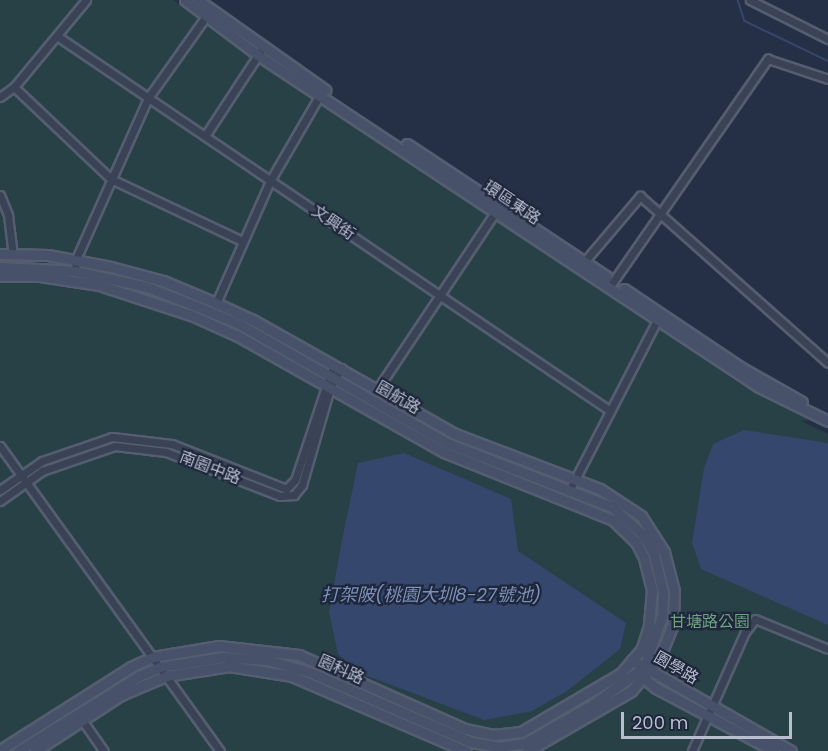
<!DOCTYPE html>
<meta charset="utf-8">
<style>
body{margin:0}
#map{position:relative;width:828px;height:751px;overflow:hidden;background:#253046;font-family:Poppins,"Noto Sans TC",sans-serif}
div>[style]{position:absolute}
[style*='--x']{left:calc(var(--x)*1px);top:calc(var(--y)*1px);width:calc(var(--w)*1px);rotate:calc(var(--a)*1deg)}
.green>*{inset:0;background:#274147}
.water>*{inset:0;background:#36476d}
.stream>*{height:1.5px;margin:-0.75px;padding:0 0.75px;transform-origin:0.75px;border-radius:0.75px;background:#36476d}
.roads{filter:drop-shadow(2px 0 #555e70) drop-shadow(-2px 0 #555e70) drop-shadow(0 2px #555e70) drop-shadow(0 -2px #555e70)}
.street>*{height:7px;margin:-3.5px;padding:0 3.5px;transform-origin:3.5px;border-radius:3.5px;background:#3a4355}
.secondary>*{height:9px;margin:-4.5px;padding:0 4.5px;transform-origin:4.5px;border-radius:4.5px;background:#475169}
span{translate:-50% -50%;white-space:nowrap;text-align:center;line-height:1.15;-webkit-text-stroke:4.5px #1e273b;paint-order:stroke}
.street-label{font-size:16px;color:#b8becf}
.park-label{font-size:16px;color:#6ca27d}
.water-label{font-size:18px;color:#7c90b9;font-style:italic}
.scale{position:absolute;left:621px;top:712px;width:171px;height:27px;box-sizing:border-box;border:3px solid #b8becf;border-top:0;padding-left:8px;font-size:18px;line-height:21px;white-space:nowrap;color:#b8becf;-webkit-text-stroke:4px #1e273b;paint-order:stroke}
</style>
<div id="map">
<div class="green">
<div style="clip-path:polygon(0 0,173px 0,740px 384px,814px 420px,801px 421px,828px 434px,828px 751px,0 751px)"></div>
</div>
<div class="water">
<div style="clip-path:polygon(744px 430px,828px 443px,828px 625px,701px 569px,692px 543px,704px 468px,713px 444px)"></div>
<div style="clip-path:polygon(404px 453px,511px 499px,518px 551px,626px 623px,620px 649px,567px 691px,532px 711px,484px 720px,360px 673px,338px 654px,329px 612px,342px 540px,358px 463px)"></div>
</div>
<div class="stream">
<div style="--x:738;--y:0;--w:22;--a:72"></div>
<div style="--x:745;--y:21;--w:92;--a:25.7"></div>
</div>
<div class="roads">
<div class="street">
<div style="--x:750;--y:0;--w:87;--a:26.6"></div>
<div style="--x:57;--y:36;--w:667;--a:34.12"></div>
<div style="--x:14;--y:87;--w:134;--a:43.5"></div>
<div style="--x:111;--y:179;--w:145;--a:25.3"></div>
<div style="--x:0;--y:97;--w:17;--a:-36"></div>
<div style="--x:14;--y:87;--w:113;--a:-50.4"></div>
<div style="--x:205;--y:136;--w:108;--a:-56.8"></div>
<div style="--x:0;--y:195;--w:22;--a:68"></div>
<div style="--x:8;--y:215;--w:38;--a:83"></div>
<div style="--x:584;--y:262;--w:87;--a:-49.7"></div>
<div style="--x:640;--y:196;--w:251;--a:41.6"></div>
<div style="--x:75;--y:271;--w:12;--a:-85"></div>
<div style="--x:76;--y:259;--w:176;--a:-65.9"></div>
<div style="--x:148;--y:98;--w:102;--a:-54.6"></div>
<div style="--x:610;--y:286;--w:277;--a:-55.2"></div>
<div style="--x:768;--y:59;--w:63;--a:18.4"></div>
<div style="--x:216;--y:303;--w:133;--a:-66.1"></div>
<div style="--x:270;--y:181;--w:102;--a:-59.9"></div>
<div style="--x:378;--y:388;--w:213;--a:-56.3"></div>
<div style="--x:0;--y:446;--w:376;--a:54.2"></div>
<div style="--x:570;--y:489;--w:196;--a:-62.7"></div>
<div style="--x:0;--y:490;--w:51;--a:-34.6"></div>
<div style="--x:42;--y:461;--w:74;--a:-18.9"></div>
<div style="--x:112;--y:437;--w:60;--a:6.7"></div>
<div style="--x:172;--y:444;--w:123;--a:21.5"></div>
<div style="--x:286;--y:489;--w:13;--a:-45"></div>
<div style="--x:295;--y:480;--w:114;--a:-71.6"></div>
<div style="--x:0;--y:501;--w:52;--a:-35.5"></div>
<div style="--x:42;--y:471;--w:77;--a:-18.9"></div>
<div style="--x:115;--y:446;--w:51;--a:6.7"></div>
<div style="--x:166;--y:452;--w:122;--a:21.1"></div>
<div style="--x:280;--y:496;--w:14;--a:-4"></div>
<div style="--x:294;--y:495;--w:13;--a:-51"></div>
<div style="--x:302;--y:485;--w:101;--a:-73.9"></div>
<div style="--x:330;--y:388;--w:23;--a:-61"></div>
<div style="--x:82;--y:720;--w:38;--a:55"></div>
<div style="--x:692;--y:751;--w:130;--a:-66"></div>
<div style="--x:745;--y:632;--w:16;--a:-52"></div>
<div style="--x:755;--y:619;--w:79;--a:22.3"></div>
</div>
<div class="secondary">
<div style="--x:185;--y:0;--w:91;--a:37"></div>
<div style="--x:258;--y:55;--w:601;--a:33.53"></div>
<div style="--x:759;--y:387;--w:77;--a:26.2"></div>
<div style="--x:198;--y:0;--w:156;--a:35.3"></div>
<div style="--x:407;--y:144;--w:240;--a:33.6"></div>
<div style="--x:0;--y:254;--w:48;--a:1.2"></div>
<div style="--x:48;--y:255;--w:64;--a:10.8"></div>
<div style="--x:111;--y:267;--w:54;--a:15.1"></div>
<div style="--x:163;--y:281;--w:57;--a:22.5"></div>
<div style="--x:216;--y:303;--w:38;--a:25"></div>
<div style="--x:251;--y:319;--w:234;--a:29.4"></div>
<div style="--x:455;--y:434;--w:155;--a:20.8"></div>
<div style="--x:600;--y:489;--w:49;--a:33.4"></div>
<div style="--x:641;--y:516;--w:43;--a:57.4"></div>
<div style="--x:664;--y:552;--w:40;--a:75.6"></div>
<div style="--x:674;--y:591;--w:33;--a:92"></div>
<div style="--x:673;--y:624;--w:37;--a:112"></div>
<div style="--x:659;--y:658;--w:43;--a:130.3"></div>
<div style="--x:631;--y:691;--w:120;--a:150"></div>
<div style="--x:0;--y:267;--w:75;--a:3.1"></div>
<div style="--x:75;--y:271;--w:74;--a:12.5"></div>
<div style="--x:147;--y:287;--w:53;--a:21.2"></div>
<div style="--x:196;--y:306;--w:47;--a:22.7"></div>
<div style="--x:239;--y:324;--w:240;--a:29.8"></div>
<div style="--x:447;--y:443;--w:177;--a:21.2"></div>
<div style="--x:612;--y:507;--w:42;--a:42.1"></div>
<div style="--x:643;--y:535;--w:22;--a:60"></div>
<div style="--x:654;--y:554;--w:40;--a:77"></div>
<div style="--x:663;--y:593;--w:23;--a:92"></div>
<div style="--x:662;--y:616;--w:54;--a:109.4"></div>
<div style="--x:644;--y:667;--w:64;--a:143.8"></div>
<div style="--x:592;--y:705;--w:77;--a:150.4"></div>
<div style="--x:525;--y:743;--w:25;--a:171"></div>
<div style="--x:500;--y:747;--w:29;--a:-170"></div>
<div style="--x:471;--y:742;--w:176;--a:-156.6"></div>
<div style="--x:309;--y:672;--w:43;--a:-163.7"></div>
<div style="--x:268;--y:660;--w:44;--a:-176.1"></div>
<div style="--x:224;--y:657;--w:65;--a:171.1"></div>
<div style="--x:160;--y:667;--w:23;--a:157"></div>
<div style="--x:139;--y:676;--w:142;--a:148.2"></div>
<div style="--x:0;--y:276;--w:40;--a:0"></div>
<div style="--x:40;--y:276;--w:60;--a:8.7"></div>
<div style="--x:99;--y:285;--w:97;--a:18.1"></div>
<div style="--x:191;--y:315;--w:51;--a:24.1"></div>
<div style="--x:238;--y:336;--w:236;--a:29.4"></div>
<div style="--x:444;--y:452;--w:182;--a:21.9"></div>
<div style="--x:613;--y:520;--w:32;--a:44"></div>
<div style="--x:636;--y:542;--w:18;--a:63"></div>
<div style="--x:644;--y:558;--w:33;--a:76"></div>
<div style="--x:652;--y:590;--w:36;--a:95"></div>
<div style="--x:649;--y:626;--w:25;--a:108"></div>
<div style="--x:641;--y:650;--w:32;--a:131"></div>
<div style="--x:620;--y:674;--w:115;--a:149.6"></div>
<div style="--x:521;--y:732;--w:28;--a:174"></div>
<div style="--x:493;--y:735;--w:29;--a:-168"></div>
<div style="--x:465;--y:729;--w:182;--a:-156"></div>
<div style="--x:299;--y:655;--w:81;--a:-173.6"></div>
<div style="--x:219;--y:646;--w:67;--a:170.5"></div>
<div style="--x:153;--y:657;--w:24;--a:156"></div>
<div style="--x:131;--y:667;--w:155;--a:147.6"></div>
<div style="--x:624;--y:289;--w:140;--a:33.9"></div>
<div style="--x:740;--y:367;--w:71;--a:29.4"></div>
<div style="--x:632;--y:660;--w:183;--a:29.8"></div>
<div style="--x:640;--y:675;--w:21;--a:39"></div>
<div style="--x:656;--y:688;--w:134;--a:28.1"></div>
<div style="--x:35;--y:751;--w:103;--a:-33.1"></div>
<div style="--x:121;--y:695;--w:25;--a:-23"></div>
<div style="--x:144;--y:685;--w:24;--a:-22"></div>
<div style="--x:166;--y:676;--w:64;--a:-9"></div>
<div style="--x:229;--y:666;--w:64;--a:9"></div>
<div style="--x:292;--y:676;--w:189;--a:23.3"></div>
</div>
</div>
<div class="street-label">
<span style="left:512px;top:203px;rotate:34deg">環區東路</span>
<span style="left:333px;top:223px;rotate:34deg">文興街</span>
<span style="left:398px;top:398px;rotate:30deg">園航路</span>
<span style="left:210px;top:468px;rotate:21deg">南園中路</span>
<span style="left:676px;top:668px;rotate:30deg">園學路</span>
<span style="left:341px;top:670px;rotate:24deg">園科路</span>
</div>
<div class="park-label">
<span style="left:710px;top:622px">甘塘路公園</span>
</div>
<div class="water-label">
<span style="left:431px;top:595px">打架陂(桃園大圳8-27號池)</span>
</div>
<div class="scale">200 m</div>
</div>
